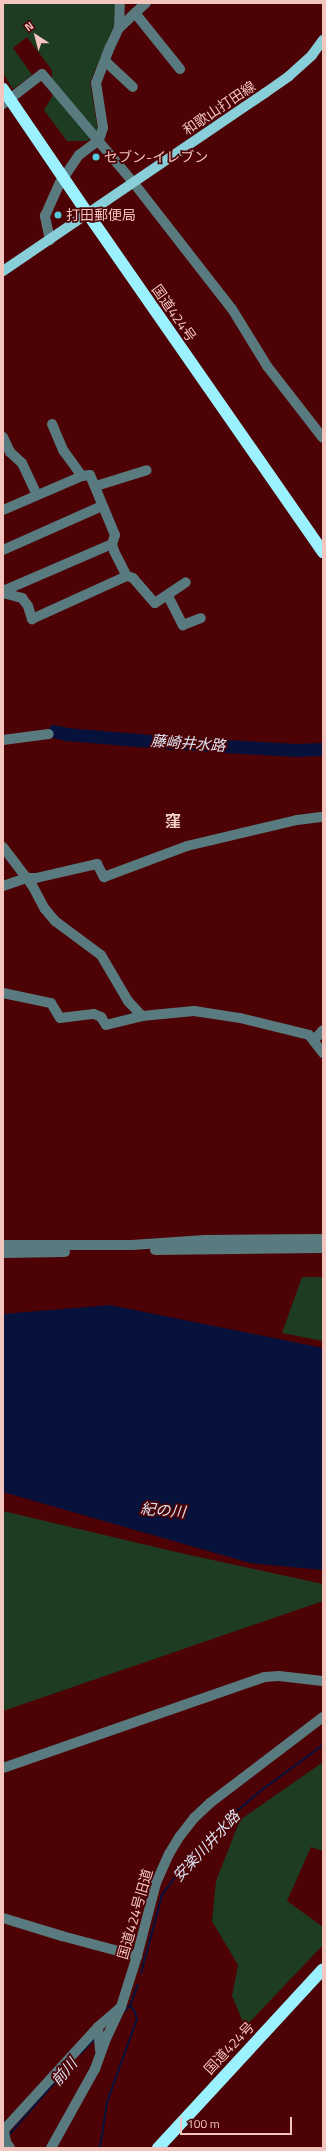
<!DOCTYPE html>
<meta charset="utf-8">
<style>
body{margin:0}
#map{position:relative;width:326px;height:2151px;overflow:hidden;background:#4d0305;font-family:"Titillium Web","Noto Sans JP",sans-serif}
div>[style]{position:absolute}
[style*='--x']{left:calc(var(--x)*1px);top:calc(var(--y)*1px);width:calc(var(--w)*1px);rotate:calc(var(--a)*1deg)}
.green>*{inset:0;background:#1e3c21}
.water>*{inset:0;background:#06113c}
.stream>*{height:2px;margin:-1px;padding:0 1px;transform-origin:1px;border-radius:1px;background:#06113c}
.river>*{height:13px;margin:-6.5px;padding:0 6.5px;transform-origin:6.5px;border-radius:6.5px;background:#06113c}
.minor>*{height:10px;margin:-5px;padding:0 5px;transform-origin:5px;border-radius:5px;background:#597a7f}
.major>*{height:10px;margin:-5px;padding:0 5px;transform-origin:5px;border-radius:5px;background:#88cfd9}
.highway>*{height:12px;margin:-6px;padding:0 6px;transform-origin:6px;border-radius:6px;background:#9bf1fd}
.dots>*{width:11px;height:11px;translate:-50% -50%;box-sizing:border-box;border:2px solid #4d0305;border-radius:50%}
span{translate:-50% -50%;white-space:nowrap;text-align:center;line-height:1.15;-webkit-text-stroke:3.5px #4d0305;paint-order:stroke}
.street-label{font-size:14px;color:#f2c5bf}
.poi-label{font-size:14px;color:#f2c5bf}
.left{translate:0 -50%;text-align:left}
.water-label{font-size:15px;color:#dbe2f1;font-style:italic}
.quarter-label{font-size:16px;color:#f6d1cc;font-weight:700}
.frame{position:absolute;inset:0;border:4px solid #f2c5bf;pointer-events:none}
.north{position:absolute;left:16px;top:16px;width:40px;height:40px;-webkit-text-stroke:3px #4d0305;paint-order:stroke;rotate:324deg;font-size:11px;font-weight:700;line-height:16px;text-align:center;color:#f2c5bf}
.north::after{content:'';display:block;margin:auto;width:14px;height:18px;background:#f2c5bf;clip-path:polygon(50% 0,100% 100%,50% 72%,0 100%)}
.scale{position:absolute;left:180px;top:2117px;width:112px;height:18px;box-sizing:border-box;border:2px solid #f2c5bf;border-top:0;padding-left:5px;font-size:12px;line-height:14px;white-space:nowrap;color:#f2c5bf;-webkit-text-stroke:3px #4d0305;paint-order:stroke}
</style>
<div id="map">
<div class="green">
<div style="clip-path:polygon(3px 3px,115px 3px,114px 26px,90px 82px,98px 131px,87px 141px,67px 141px,44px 110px,52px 97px,52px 70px,27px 37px,13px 48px,32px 75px,13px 89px,3px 73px)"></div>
<div style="clip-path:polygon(302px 1277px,323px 1277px,323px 1341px,282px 1333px)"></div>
<div style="clip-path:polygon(3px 1511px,176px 1552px,323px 1584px,323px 1601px,3px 1711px)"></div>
<div style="clip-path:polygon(323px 1762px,323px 1851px,311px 1847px,287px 1901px,323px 1927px,323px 1945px,245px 2027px,232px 1996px,238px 1965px,212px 1921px,216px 1881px,240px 1820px)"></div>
</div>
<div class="water">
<div style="clip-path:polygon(110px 1305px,323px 1348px,323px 1570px,250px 1563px,3px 1492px,3px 1314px)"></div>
</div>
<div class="stream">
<div style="--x:141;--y:1973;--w:81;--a:-74.9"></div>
<div style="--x:162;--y:1895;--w:36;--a:-54"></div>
<div style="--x:183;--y:1866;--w:71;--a:-46.1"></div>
<div style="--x:232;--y:1815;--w:40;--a:-40"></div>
<div style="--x:263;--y:1789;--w:74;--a:-36.3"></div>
<div style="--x:123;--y:2012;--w:9;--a:-41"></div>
<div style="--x:130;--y:2006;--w:23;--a:-70"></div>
<div style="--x:80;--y:2054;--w:21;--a:-45"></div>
<div style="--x:9;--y:2135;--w:79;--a:-49.1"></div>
<div style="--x:100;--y:2148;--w:47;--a:-81.3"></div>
<div style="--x:107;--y:2102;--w:88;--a:-70.1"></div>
<div style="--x:137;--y:2019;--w:9;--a:-108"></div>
<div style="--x:134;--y:2010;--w:6;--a:-135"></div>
</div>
<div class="river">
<div style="--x:54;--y:731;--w:12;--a:14"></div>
<div style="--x:66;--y:734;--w:108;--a:4.8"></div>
<div style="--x:174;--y:743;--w:122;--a:3.3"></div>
<div style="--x:296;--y:750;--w:27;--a:-2"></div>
</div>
<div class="minor">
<div style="--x:135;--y:13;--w:72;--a:51.2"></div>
<div style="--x:119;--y:28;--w:25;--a:-88"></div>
<div style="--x:105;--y:61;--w:38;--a:43"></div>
<div style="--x:3;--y:104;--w:49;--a:-37.6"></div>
<div style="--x:42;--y:74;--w:141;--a:49.9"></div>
<div style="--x:133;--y:182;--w:161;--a:52.1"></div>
<div style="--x:232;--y:309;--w:67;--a:58.4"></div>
<div style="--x:267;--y:366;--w:91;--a:52.1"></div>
<div style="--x:50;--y:240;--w:25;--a:-102"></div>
<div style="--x:45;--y:216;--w:36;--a:-66"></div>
<div style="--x:60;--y:183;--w:34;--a:-56"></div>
<div style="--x:79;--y:155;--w:25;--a:-37"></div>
<div style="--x:99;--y:140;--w:13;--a:-72"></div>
<div style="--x:103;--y:128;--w:46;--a:-98.8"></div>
<div style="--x:96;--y:83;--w:39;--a:-69"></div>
<div style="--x:110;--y:47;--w:21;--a:-65"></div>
<div style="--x:119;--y:28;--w:37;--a:-43"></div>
<div style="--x:52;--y:424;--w:28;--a:67"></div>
<div style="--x:63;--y:450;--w:32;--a:54"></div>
<div style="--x:3;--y:437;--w:17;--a:65"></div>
<div style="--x:10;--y:452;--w:16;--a:43"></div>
<div style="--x:22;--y:463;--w:35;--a:65"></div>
<div style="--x:96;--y:486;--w:53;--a:-17.4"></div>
<div style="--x:3;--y:510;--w:86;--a:-23.3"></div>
<div style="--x:82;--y:476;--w:8;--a:-7"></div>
<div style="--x:90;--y:475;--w:65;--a:67.4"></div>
<div style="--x:115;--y:535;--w:9;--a:108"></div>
<div style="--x:112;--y:544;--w:119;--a:156.7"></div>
<div style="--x:112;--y:544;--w:7;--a:74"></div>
<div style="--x:114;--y:551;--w:28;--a:63"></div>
<div style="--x:3;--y:550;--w:108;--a:-24"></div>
<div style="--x:3;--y:591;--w:5;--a:37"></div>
<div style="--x:7;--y:594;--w:16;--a:15"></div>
<div style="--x:22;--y:598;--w:10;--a:53"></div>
<div style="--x:28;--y:606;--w:14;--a:73"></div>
<div style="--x:32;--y:619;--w:104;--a:-24.4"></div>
<div style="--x:127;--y:576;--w:6;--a:18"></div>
<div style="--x:133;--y:578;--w:33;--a:49"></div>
<div style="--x:155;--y:603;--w:37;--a:-34"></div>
<div style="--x:168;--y:596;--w:33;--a:63"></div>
<div style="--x:183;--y:625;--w:19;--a:-21"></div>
<div style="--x:3;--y:740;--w:46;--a:-7.4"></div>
<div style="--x:3;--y:847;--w:48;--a:52.7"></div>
<div style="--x:32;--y:885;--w:27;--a:62"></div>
<div style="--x:45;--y:909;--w:16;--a:50"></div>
<div style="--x:55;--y:921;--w:57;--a:36.5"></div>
<div style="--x:101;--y:955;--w:53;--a:59.6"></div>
<div style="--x:128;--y:1001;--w:21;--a:47"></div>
<div style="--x:3;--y:886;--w:24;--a:-19"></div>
<div style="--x:26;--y:878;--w:10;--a:0"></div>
<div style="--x:36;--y:878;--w:63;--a:-12.9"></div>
<div style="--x:97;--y:864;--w:15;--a:62"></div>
<div style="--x:104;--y:877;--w:89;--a:-20.5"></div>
<div style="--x:187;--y:846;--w:113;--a:-13.3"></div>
<div style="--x:297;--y:820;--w:26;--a:-7"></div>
<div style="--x:3;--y:993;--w:49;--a:11.8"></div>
<div style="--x:51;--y:1003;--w:17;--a:59"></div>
<div style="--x:60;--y:1018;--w:34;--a:-7"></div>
<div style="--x:94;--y:1014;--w:8;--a:23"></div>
<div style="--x:101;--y:1017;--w:9;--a:58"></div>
<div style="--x:106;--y:1025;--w:37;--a:-14"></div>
<div style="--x:142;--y:1016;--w:52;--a:-5.5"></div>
<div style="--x:194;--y:1011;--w:47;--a:8.7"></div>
<div style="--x:240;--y:1018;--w:71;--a:13.8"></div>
<div style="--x:309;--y:1035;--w:23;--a:52"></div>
<div style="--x:314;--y:1040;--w:13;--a:-48"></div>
<div style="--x:3;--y:1245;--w:129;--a:0"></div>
<div style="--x:132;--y:1245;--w:73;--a:-3.9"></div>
<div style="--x:205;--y:1240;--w:118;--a:-0.5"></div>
<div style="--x:155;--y:1250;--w:168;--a:-0.7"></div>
<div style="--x:3;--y:1253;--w:62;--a:-0.9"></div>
<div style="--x:3;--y:1768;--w:277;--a:-19.2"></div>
<div style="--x:265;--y:1677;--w:14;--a:-4"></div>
<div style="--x:279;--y:1676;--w:44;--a:6.5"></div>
<div style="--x:3;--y:1918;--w:62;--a:17"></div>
<div style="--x:62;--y:1936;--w:78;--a:14.9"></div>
<div style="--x:100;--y:2050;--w:23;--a:-95"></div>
<div style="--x:98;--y:2027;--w:29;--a:-41"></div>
<div style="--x:4;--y:2130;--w:12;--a:81"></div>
<div style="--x:6;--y:2142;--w:7;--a:56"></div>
<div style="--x:3;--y:2131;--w:141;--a:-47.6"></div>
<div style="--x:51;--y:2148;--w:90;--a:-60.9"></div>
<div style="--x:95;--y:2069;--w:30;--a:-70"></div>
<div style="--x:105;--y:2041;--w:38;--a:-65"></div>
<div style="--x:121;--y:2007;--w:53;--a:-72.6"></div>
<div style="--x:137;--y:1956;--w:75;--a:-75.4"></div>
<div style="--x:156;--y:1883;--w:32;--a:-66"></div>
<div style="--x:169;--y:1854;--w:21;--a:-59"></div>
<div style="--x:180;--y:1836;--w:23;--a:-52"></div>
<div style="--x:194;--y:1818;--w:22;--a:-43"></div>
<div style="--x:210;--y:1803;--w:142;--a:-37.3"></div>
</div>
<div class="major">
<div style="--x:3;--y:271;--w:317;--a:-34.2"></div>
<div style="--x:265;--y:93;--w:29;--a:-35"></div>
<div style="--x:289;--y:76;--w:31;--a:-42"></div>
<div style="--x:312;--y:55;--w:19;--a:-54"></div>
</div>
<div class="highway">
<div style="--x:3;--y:89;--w:151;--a:55.8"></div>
<div style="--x:88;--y:214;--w:412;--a:55.2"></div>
<div style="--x:158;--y:2148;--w:243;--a:-47.3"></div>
</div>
<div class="dots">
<div style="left:96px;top:157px;background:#53cbda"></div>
<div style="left:58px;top:215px;background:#53cbda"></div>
</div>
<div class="street-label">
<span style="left:219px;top:108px;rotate:-34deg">和歌山打田線</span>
<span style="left:174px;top:313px;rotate:55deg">国道424号</span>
<span style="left:135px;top:1914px;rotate:-74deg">国道424号旧道</span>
<span style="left:229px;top:2048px;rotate:-47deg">国道424号</span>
</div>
<div class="poi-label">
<span class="left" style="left:104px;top:157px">セブン-イレブン</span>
<span class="left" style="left:66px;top:215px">打田郵便局</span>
</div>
<div class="water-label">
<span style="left:188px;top:743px;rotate:4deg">藤崎井水路</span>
<span style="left:163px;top:1510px;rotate:5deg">紀の川</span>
<span style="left:206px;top:1846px;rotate:-47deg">安楽川井水路</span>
<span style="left:64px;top:2072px;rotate:-49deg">前川</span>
</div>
<div class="quarter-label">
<span style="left:173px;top:821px">窪</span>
</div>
<div class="frame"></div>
<div class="north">N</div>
<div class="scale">100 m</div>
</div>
